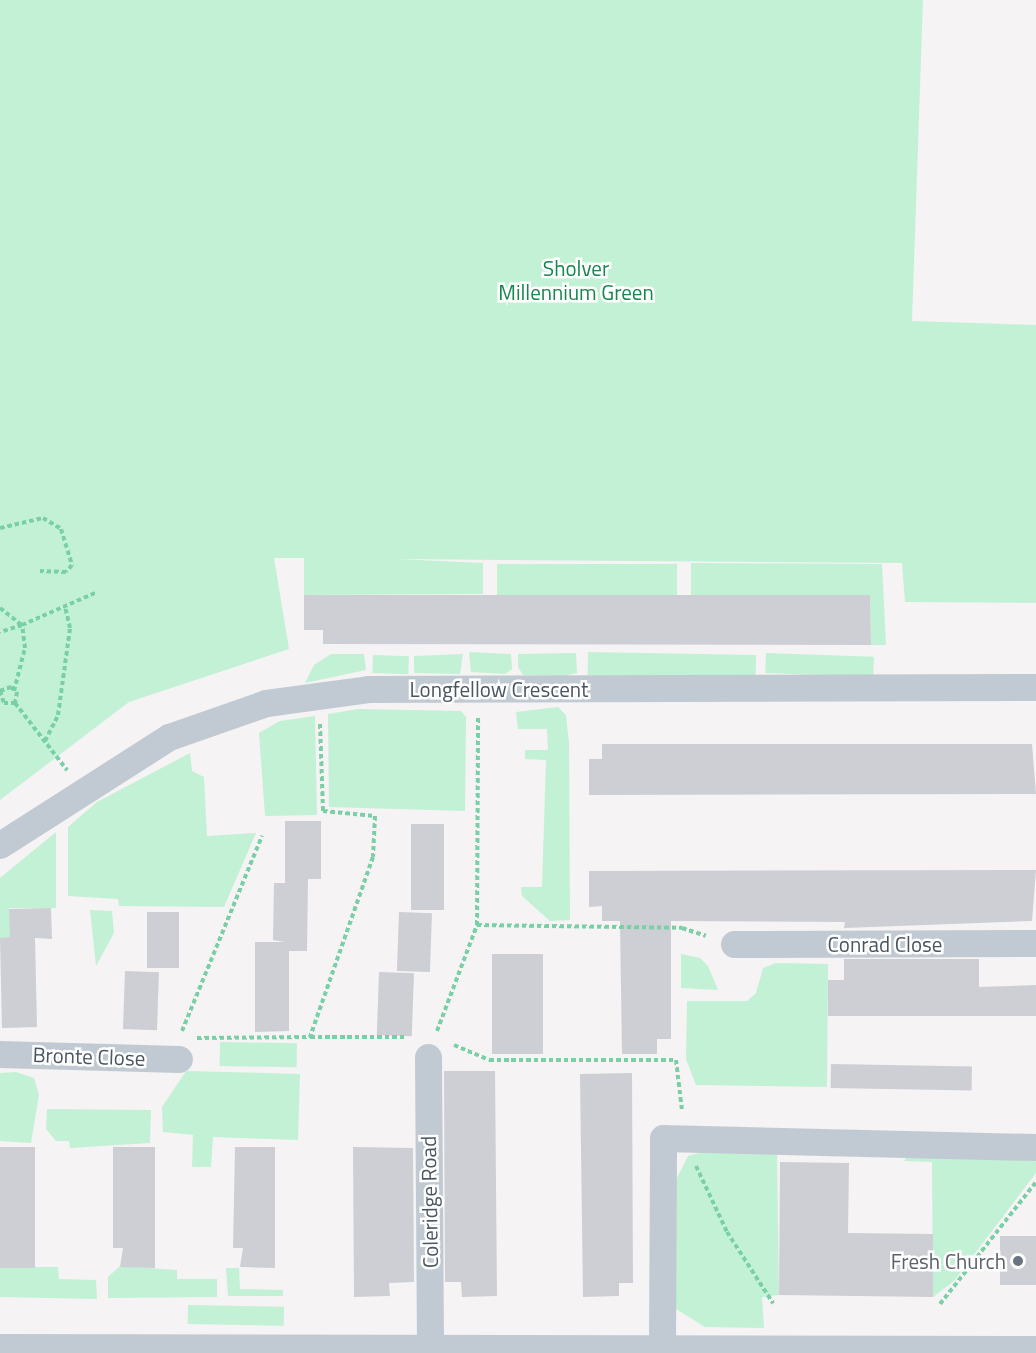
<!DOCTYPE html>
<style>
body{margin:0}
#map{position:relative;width:1036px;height:1353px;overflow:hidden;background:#f5f3f3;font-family:"Titillium Web",sans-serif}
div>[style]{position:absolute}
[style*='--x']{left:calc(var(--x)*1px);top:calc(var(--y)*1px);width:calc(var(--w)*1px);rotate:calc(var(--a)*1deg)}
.green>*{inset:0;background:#c3f1d5;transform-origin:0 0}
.building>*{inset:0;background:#cdcfd5;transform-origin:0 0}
.path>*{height:4px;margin-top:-2px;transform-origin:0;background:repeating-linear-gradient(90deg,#7ad0a6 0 4.5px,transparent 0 7.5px)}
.street>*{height:27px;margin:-13.5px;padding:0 13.5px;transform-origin:13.5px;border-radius:13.5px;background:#c1cad2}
.dots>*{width:16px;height:16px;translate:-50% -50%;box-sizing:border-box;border:3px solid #fff;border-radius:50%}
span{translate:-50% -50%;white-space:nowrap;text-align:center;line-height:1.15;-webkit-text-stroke:5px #fff;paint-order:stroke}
.park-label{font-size:21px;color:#17864f}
.street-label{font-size:21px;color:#4a5661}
.worship-label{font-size:21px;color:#5b616d}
.right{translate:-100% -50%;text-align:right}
</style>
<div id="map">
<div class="green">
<div style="clip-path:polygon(0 0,923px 0,912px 321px,1036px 325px,1036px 603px,905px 602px,902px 563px,396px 559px,483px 563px,483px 594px,304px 595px,304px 558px,274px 558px,289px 649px,129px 702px,0 800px)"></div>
<div style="clip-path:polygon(691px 563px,882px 564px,886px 645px,871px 645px,870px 595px,691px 596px)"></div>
<div style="left:677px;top:564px;width:31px;height:180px;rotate:90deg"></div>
<div style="clip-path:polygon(469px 652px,511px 654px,512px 669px,505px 674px,471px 672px)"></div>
<div style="left:588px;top:652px;width:168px;height:23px;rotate:1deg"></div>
<div style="clip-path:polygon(576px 653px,577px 673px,563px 676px,523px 675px,518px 667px,518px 654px)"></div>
<div style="left:766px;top:653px;width:108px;height:20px;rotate:2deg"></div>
<div style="clip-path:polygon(331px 654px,364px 654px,366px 670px,305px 683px,314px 665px)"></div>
<div style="clip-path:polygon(463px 654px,460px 674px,414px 673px,414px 656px)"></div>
<div style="left:373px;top:655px;width:36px;height:18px;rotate:2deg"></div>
<div style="clip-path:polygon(558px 707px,566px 715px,569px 743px,570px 920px,550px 921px,522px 896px,521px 887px,542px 887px,546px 760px,525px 759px,525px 750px,548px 750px,547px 729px,518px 729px,516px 712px)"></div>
<div style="clip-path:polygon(358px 709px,461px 711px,466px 717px,465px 811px,329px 807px,328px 714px)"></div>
<div style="clip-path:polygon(315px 716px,317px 815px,265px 816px,259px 733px,280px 721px)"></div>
<div style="clip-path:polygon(190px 753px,192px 771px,204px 777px,207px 836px,256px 833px,224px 907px,119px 906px,118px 899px,68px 896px,68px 827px,97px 802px)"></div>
<div style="clip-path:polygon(56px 832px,56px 908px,9px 908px,16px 937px,0 938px,0 878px)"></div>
<div style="clip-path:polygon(90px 910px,112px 911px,114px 933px,96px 966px)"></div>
<div style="clip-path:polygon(681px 954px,700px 958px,708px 966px,718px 990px,681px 988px)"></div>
<div style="clip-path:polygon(776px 963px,828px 964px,827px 1087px,696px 1085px,686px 1059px,687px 1001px,747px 1001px,756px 993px,763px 968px)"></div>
<div style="left:220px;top:1042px;width:77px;height:24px;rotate:1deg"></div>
<div style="clip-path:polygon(186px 1071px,300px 1074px,298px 1140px,213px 1137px,211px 1167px,192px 1167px,193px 1135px,163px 1132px,162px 1107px)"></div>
<div style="clip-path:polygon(16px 1072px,34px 1078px,39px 1095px,31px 1143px,0 1141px,0 1073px)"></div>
<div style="clip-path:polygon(47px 1109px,151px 1110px,150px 1143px,70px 1148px,69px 1141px,56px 1141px,46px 1129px)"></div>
<div style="clip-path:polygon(913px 1150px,1036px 1152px,1036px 1173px,954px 1281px,933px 1297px,932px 1162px,904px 1161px)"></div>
<div style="clip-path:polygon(702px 1152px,777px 1153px,779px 1295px,762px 1297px,764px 1328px,705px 1327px,676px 1309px,673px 1186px,688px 1156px)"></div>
<div style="clip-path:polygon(120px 1266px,177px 1270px,177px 1279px,217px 1279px,217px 1297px,108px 1298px,108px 1277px)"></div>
<div style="clip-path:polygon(0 1267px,58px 1267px,59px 1279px,96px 1280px,97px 1299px,0 1297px)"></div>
<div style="clip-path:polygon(226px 1268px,239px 1268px,240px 1289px,283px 1290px,283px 1296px,228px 1296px)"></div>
<div style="left:188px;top:1305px;width:96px;height:19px;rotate:1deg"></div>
</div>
<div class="building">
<div style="clip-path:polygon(304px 595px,870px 595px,871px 645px,323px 644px,323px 630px,304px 630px)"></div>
<div style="clip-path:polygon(602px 744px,1032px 744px,1036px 794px,589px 795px,589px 759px,602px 759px)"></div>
<div style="clip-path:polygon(285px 821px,321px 821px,321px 879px,308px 879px,307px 951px,289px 951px,289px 1031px,255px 1032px,255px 942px,285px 942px,273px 940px,274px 883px,285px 883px)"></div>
<div style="left:411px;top:824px;width:33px;height:86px"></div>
<div style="clip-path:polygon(1036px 870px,1032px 921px,844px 928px,845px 922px,671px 921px,671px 1039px,657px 1039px,657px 1054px,622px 1054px,620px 921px,602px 921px,602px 906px,589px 907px,589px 871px)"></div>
<div style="clip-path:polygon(51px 908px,52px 939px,35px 938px,37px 1027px,2px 1028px,0 938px,10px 937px,9px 909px)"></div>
<div style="left:147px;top:912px;width:32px;height:56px"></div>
<div style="left:399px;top:912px;width:33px;height:59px;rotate:2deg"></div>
<div style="left:492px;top:954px;width:51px;height:100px"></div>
<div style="clip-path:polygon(844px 959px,979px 959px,979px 987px,1036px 985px,1036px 1016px,828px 1016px,828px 980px,844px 980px)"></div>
<div style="left:125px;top:971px;width:34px;height:58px;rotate:2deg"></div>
<div style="left:379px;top:972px;width:35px;height:63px;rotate:2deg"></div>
<div style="left:831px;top:1064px;width:141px;height:24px;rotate:1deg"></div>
<div style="clip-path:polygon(444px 1071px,495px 1071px,497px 1296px,462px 1297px,461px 1282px,445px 1282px)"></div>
<div style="clip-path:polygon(632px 1073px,633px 1283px,619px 1283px,619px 1296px,583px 1297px,580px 1074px)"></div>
<div style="left:0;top:1147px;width:35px;height:121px"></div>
<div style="clip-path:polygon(113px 1147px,155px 1147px,155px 1268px,120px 1267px,123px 1248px,113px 1248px)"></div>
<div style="clip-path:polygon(235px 1147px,275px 1147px,275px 1268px,240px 1267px,243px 1248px,233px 1248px)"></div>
<div style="clip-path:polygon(353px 1147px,413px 1148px,414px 1282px,389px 1283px,390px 1296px,354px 1297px)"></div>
<div style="clip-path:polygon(780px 1162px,849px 1163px,848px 1233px,933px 1234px,933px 1297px,779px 1295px)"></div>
<div style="left:1000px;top:1236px;width:36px;height:49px"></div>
</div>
<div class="path">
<div style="--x:0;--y:528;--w:44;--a:-13.1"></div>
<div style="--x:43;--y:518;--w:21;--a:31"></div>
<div style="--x:61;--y:529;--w:38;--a:73"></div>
<div style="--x:72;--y:565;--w:9;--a:131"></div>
<div style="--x:66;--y:572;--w:26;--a:-178"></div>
<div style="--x:0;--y:608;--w:28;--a:38"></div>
<div style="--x:22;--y:625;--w:23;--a:162"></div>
<div style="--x:0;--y:691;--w:13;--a:72"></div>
<div style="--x:4;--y:703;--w:11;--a:0"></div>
<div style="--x:15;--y:703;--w:85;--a:52.2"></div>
<div style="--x:0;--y:691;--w:12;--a:-20"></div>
<div style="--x:11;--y:687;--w:8;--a:40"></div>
<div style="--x:17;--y:692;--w:11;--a:100"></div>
<div style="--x:14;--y:691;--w:44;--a:-75.7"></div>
<div style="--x:25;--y:648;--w:23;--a:-97"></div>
<div style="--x:22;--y:625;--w:82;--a:-23.7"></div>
<div style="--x:320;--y:724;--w:87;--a:88"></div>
<div style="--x:323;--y:811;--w:52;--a:5.5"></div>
<div style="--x:375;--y:816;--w:41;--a:92.8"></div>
<div style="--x:373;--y:857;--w:191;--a:109.3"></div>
<div style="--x:310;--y:1037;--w:96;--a:0"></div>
<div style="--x:45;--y:741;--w:29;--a:-63"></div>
<div style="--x:58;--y:715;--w:88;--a:-82.1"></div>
<div style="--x:70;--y:628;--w:23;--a:-103"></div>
<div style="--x:477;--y:925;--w:205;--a:0.8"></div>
<div style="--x:682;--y:928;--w:25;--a:18"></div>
<div style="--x:182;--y:1031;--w:211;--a:-67.7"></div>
<div style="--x:437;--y:1031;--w:113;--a:-69.3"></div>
<div style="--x:477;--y:925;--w:209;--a:-89.7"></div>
<div style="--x:197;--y:1038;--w:113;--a:-0.5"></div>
<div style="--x:454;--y:1045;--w:38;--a:23"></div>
<div style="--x:489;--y:1060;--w:187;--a:0"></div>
<div style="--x:676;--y:1060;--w:50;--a:83.2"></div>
<div style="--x:696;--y:1166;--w:73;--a:64.8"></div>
<div style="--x:727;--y:1232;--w:85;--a:57.1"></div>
<div style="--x:940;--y:1304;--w:155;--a:-51.8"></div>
</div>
<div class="street">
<div style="--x:0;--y:845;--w:201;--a:-32.6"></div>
<div style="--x:169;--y:737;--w:103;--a:-19.3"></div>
<div style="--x:266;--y:703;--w:103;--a:-7.8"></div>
<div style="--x:368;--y:689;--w:668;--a:-0.17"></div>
<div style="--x:734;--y:944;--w:302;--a:-0.2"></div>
<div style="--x:0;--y:1054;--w:179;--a:1.6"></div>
<div style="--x:428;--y:1057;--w:289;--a:89.6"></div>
<div style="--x:662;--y:1346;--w:208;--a:-89.7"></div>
<div style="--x:663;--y:1138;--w:373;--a:1.4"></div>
<div style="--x:0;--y:1347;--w:1036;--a:0.11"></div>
</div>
<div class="dots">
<div style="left:1018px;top:1261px;background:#6b7280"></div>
</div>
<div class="park-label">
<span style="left:576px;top:280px">Sholver<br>Millennium Green</span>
</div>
<div class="street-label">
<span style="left:499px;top:689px">Longfellow Crescent</span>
<span style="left:885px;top:944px">Conrad Close</span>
<span style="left:89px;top:1056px;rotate:2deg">Bronte Close</span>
<span style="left:429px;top:1202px;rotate:-91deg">Coleridge Road</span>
</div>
<div class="worship-label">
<span class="right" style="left:1006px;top:1261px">Fresh Church</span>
</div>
</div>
